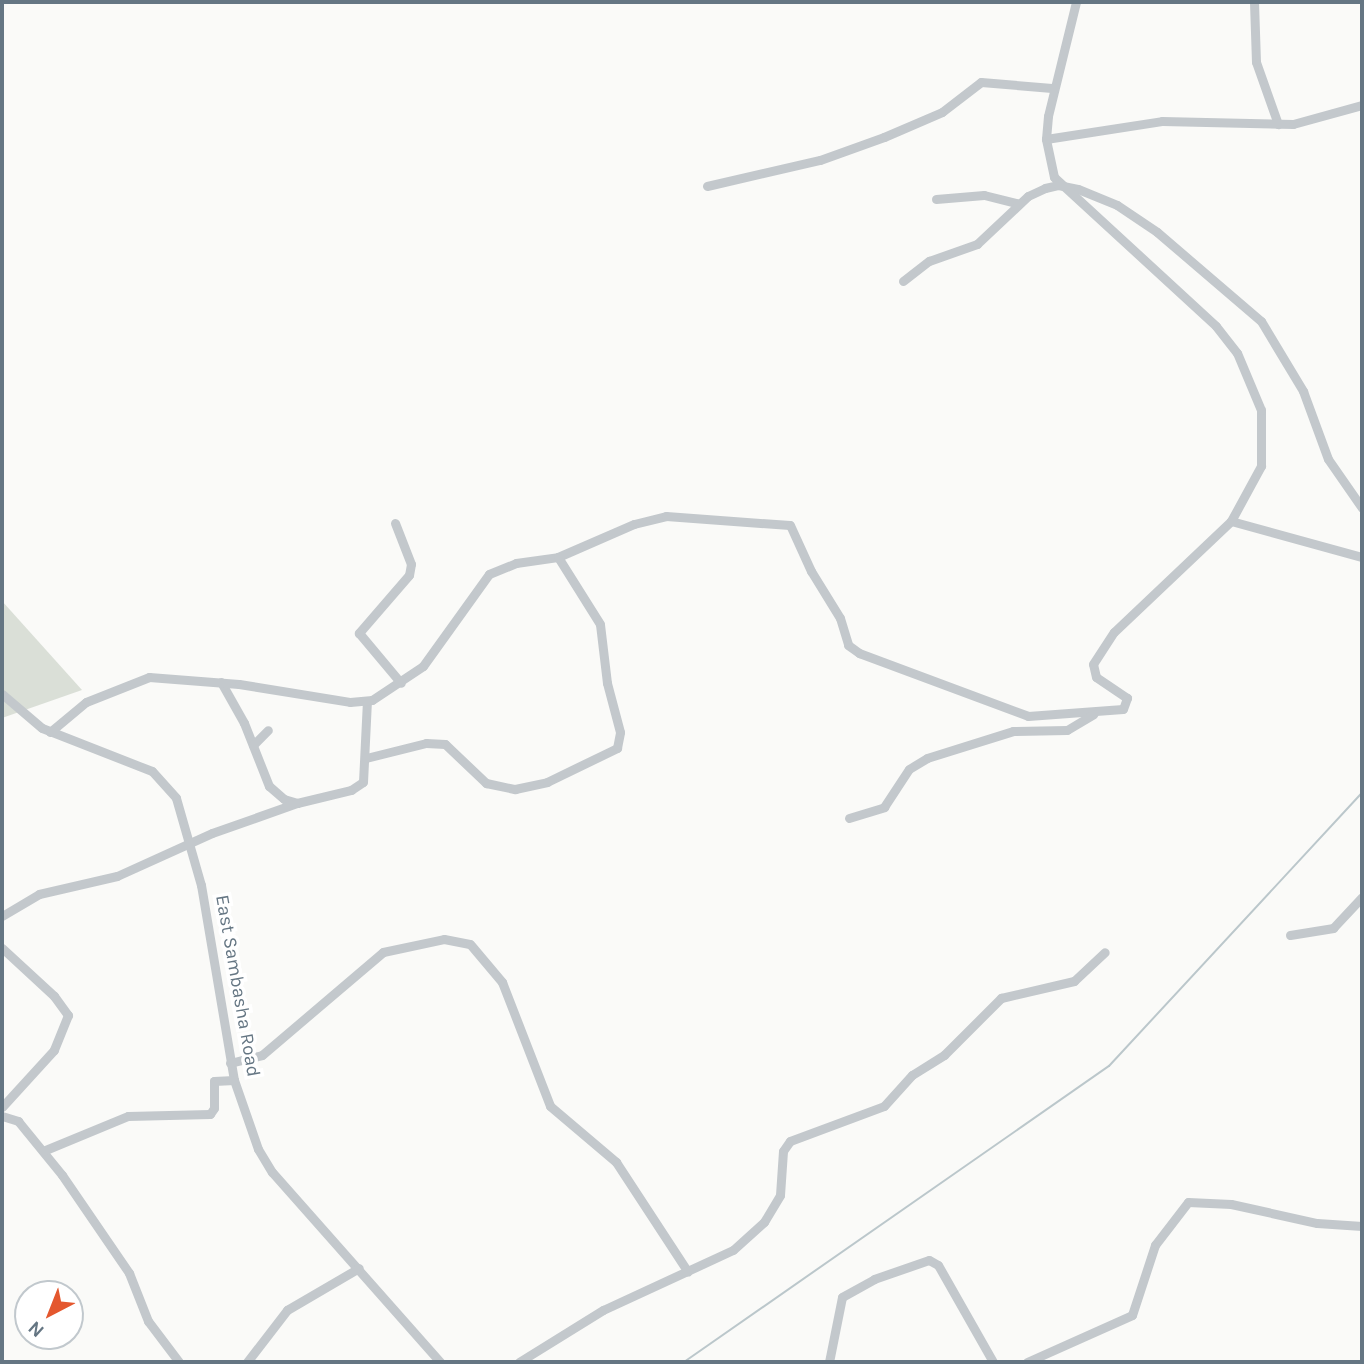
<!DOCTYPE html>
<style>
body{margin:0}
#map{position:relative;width:1364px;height:1364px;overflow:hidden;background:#fafaf8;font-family:Karla,sans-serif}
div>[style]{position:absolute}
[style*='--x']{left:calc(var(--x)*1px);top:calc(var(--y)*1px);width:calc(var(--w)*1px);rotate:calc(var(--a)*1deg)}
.green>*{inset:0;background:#dadfd7}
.stream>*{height:2px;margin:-1px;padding:0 1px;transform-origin:1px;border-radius:1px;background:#bbc7cb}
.minor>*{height:9px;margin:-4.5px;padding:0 4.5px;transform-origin:4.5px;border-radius:4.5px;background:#c3c8cc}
span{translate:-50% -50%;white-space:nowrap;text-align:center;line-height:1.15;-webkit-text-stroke:7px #fff;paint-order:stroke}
.street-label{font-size:19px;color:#657683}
.frame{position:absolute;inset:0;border:4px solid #657683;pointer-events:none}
.north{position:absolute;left:14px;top:1280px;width:70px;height:70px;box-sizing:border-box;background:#fff;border:2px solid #c1c8cd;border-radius:50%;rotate:222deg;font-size:19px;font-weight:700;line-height:28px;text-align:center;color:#657683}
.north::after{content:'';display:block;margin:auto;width:24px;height:32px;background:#e4572e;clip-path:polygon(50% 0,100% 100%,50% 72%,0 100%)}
</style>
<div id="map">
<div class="green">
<div style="clip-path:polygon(2px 601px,82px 690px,2px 718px)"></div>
</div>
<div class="stream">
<div style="--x:684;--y:1362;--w:518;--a:-34.86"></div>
<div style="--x:1109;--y:1066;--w:372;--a:-47.2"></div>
</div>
<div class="minor">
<div style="--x:1254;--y:2;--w:60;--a:88.1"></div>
<div style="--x:1256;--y:62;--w:66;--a:70.5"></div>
<div style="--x:1046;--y:139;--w:117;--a:-8.8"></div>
<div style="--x:1162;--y:121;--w:131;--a:1.3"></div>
<div style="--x:1293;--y:124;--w:72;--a:-15.4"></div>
<div style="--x:707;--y:186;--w:116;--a:-13"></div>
<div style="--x:820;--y:160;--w:68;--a:-19.8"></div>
<div style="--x:884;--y:137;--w:63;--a:-23.3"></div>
<div style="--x:942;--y:112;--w:49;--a:-37.6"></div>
<div style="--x:981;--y:82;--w:71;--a:4.8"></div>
<div style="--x:936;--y:199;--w:48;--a:-4.8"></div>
<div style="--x:984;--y:195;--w:36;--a:14"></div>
<div style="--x:903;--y:281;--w:33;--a:-38"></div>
<div style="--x:929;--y:261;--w:51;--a:-19.5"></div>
<div style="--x:977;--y:244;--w:70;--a:-43.3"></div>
<div style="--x:1028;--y:196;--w:19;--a:-25"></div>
<div style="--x:1045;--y:188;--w:13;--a:-13"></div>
<div style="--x:1058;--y:185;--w:20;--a:11"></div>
<div style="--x:1078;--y:189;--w:42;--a:22.3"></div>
<div style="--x:1117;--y:205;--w:48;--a:34"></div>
<div style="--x:1157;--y:232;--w:137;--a:40.6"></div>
<div style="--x:1261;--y:321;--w:82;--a:59"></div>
<div style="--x:1303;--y:391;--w:72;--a:69.8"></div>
<div style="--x:1328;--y:459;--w:60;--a:55.2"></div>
<div style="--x:1231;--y:521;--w:136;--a:15.4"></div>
<div style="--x:395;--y:523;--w:44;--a:68.7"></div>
<div style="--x:411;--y:564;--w:11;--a:100"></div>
<div style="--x:409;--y:575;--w:77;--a:130.8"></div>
<div style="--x:359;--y:633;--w:65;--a:50"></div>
<div style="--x:221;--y:682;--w:47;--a:60.7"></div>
<div style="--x:244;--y:723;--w:68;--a:68.4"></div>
<div style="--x:269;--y:786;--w:20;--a:41"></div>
<div style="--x:284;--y:799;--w:14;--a:17"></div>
<div style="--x:297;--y:803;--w:56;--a:-13.5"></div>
<div style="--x:351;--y:790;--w:14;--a:-34"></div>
<div style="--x:363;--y:782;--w:81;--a:-87.2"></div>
<div style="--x:2;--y:694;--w:52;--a:40.4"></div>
<div style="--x:42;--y:728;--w:118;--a:21.4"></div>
<div style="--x:152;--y:771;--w:36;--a:48"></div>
<div style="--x:176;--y:798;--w:91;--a:74"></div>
<div style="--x:201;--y:885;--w:198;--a:80.4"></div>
<div style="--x:234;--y:1080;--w:73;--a:70.8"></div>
<div style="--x:258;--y:1149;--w:27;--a:59"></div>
<div style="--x:272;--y:1172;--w:254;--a:48.5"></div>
<div style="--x:50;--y:732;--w:47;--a:-39.8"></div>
<div style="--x:86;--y:702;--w:68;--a:-21.6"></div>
<div style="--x:149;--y:677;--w:90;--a:4.4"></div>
<div style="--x:239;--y:684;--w:112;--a:9.2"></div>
<div style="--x:350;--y:702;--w:22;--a:-5"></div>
<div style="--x:372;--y:700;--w:61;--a:-33.7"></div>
<div style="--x:423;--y:666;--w:113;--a:-54.3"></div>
<div style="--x:489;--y:574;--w:29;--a:-22"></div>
<div style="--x:516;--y:563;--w:42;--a:-8.1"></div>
<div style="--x:558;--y:557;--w:83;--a:-23.5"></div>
<div style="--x:634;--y:524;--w:33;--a:-14"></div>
<div style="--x:666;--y:516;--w:124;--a:4.2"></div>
<div style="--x:790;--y:525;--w:51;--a:65.5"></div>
<div style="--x:811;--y:571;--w:55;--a:58.3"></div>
<div style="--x:840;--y:618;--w:28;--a:73"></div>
<div style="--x:848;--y:645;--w:14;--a:36"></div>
<div style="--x:859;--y:653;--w:180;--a:20.4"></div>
<div style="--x:1028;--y:716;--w:95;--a:-4.2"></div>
<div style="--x:1123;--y:709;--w:12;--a:-70"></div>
<div style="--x:1127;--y:698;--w:37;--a:-146"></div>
<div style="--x:1096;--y:677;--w:13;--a:-103"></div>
<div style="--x:1093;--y:664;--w:38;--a:-57"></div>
<div style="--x:1114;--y:632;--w:161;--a:-43.5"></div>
<div style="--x:1231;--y:521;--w:63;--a:-61.4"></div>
<div style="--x:1261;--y:466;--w:56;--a:-90"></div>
<div style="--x:1261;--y:410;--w:62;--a:-112.8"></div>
<div style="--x:1237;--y:353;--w:34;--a:-128"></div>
<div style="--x:1216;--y:326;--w:220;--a:-137.4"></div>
<div style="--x:1054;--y:177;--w:39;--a:-102"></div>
<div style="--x:1046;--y:139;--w:23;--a:-85"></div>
<div style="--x:1048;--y:116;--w:117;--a:-76.2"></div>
<div style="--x:253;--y:745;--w:21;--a:-45"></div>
<div style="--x:366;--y:758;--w:62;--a:-14"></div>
<div style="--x:426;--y:743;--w:19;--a:3"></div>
<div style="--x:445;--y:744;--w:57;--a:43.6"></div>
<div style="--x:486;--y:783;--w:30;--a:12"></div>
<div style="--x:515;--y:789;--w:33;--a:-12"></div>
<div style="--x:547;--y:782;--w:78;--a:-25.9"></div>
<div style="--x:617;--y:748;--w:16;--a:-79"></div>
<div style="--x:620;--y:732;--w:51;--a:-104.9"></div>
<div style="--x:607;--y:683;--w:59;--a:-96.8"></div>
<div style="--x:600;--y:624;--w:79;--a:-122.1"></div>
<div style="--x:849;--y:818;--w:37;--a:-17"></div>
<div style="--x:884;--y:807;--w:45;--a:-56.7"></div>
<div style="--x:909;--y:769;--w:21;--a:-31"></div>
<div style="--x:927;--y:758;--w:90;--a:-17.4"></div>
<div style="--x:1013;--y:731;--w:54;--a:-1.1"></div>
<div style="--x:1067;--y:730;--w:31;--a:-31"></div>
<div style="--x:2;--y:916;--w:43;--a:-30.7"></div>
<div style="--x:39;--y:894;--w:80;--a:-13"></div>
<div style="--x:117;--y:876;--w:104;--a:-24.4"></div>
<div style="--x:212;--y:833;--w:90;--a:-19.4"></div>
<div style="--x:1290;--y:935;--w:44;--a:-9.2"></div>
<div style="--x:1333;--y:928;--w:42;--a:-46.9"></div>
<div style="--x:2;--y:948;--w:71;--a:42.7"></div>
<div style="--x:54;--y:996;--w:24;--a:54"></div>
<div style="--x:68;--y:1015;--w:38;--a:112"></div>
<div style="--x:54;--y:1050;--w:77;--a:132.4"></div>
<div style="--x:230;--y:1063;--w:33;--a:-14"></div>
<div style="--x:262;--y:1055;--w:159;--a:-40.4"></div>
<div style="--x:383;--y:952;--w:62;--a:-12"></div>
<div style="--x:444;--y:939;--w:26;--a:11"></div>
<div style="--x:470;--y:944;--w:50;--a:49.9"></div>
<div style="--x:502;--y:982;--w:133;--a:68.8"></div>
<div style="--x:550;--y:1106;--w:87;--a:40.3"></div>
<div style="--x:616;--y:1162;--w:131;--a:56.8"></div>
<div style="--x:2;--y:1116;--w:17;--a:17"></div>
<div style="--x:18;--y:1121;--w:70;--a:50.8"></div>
<div style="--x:62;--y:1175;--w:119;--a:55.6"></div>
<div style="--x:129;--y:1273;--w:52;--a:68.4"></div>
<div style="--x:148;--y:1321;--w:51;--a:52.9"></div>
<div style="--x:43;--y:1151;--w:92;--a:-22.4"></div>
<div style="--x:128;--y:1116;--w:82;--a:-1.4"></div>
<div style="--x:210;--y:1114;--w:7;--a:-56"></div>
<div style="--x:214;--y:1108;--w:27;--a:-90"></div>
<div style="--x:214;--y:1081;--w:20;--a:-3"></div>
<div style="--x:247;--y:1362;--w:66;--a:-52.4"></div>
<div style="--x:287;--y:1310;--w:83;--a:-30.3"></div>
<div style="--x:519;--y:1362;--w:99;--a:-31.8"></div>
<div style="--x:603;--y:1310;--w:143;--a:-24.8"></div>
<div style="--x:733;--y:1250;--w:42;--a:-42.1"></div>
<div style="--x:764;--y:1222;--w:31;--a:-59"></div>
<div style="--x:780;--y:1195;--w:44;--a:-86.1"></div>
<div style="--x:783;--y:1151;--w:12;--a:-55"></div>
<div style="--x:790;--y:1141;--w:100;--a:-20.4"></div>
<div style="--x:884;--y:1106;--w:42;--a:-47.9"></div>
<div style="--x:912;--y:1075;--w:38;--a:-32"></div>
<div style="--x:944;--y:1055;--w:81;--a:-45"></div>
<div style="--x:1001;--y:998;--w:75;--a:-13.1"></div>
<div style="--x:1074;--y:981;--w:42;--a:-43.1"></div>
<div style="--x:829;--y:1362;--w:66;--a:-78.7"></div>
<div style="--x:842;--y:1297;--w:37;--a:-29"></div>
<div style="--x:874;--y:1279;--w:58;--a:-19.1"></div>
<div style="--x:929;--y:1260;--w:10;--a:29"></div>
<div style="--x:938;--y:1265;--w:112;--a:60.4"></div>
<div style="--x:1027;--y:1362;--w:115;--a:-24.1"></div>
<div style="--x:1132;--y:1315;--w:74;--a:-71.8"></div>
<div style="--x:1155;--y:1245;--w:54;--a:-52.5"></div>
<div style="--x:1188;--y:1202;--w:43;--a:2.7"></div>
<div style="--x:1231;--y:1204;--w:88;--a:12.5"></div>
<div style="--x:1317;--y:1223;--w:45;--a:3.8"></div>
</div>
<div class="street-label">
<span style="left:237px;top:986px;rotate:80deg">East Sambasha Road</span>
</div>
<div class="frame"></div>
<div class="north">N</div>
</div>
